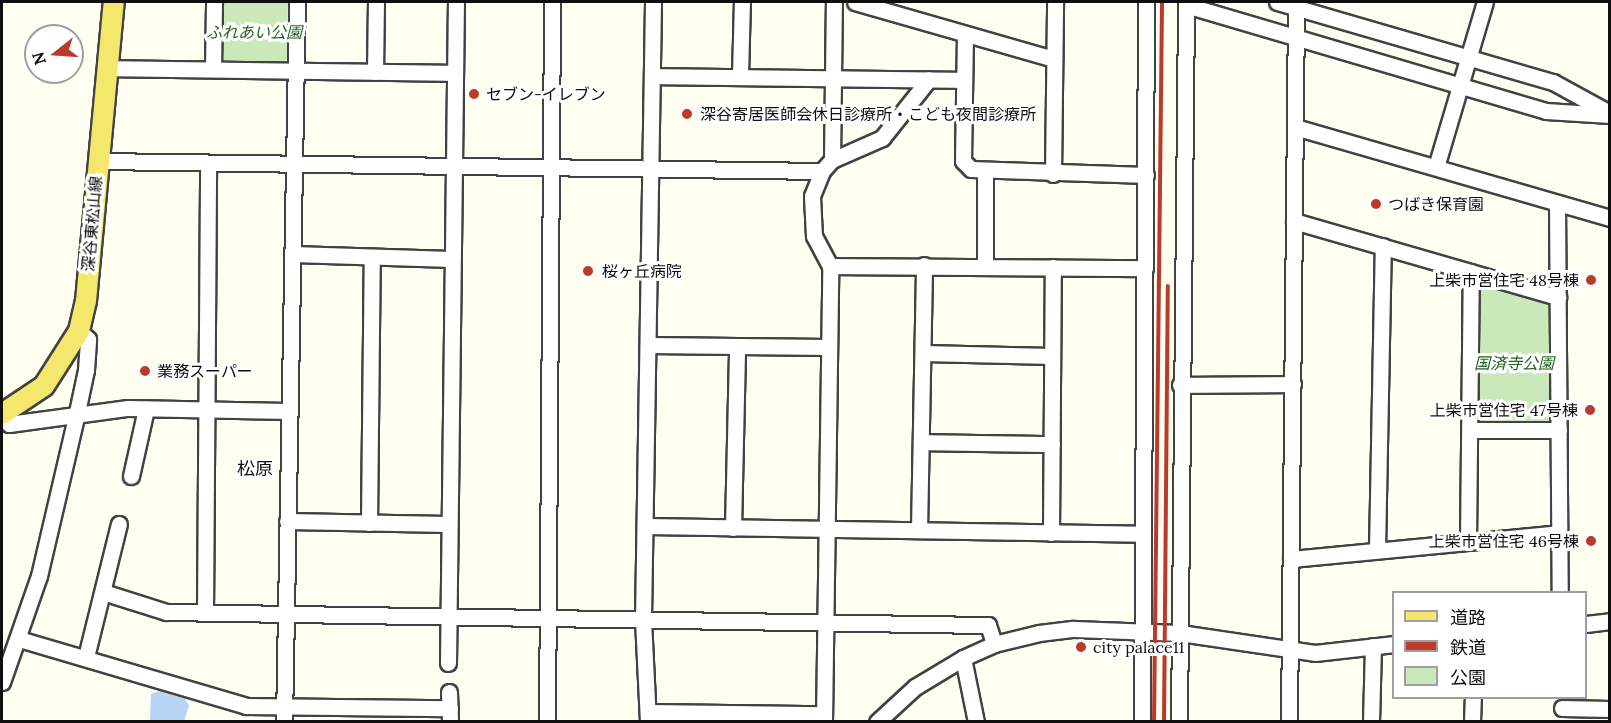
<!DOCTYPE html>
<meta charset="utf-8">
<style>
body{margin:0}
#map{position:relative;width:1611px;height:723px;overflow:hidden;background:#fefef1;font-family:Lora,"Noto Sans JP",serif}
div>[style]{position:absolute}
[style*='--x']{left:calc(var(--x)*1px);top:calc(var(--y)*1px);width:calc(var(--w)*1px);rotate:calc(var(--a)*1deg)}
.green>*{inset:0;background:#cbe8bb}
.water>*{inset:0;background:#b7d4f4}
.roads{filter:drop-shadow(2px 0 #424242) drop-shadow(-2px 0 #424242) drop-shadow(0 2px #424242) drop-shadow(0 -2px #424242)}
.minor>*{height:15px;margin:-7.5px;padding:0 7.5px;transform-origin:7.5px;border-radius:7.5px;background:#fff}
.major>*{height:20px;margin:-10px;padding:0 10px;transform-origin:10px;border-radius:10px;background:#f3e86c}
.rail>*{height:4px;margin:-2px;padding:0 2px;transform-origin:2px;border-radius:2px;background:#ba3b2b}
.dots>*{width:16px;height:16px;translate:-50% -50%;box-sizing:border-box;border:3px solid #fff;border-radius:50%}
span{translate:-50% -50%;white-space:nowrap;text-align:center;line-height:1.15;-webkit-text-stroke:6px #fff;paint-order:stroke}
.park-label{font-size:16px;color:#246421;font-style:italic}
.poi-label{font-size:16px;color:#0f0f0f}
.left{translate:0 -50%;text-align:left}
.right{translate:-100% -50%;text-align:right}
.street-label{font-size:16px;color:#0f0f0f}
.neighbourhood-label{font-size:18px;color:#0f0f0f}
.frame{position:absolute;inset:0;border:3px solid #0f0f0f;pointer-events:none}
.legend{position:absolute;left:1392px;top:591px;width:195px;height:108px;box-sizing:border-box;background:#fff;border:2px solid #9f9f9f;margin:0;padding:8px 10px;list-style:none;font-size:18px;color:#0f0f0f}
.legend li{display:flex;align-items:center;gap:12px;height:30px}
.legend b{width:30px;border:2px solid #9f9f9f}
.north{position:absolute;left:24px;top:24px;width:60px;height:60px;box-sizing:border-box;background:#fff;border:2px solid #9f9f9f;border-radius:50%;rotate:253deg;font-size:16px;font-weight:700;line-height:24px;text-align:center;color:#0f0f0f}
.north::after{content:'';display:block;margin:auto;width:21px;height:27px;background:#ba3b2b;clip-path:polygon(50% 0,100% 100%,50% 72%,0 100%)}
</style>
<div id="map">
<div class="green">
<div style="clip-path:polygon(220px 2px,288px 2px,287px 59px,282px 63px,223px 62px,220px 59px)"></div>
<div style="clip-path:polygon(1471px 272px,1558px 297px,1559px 430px,1470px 430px)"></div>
</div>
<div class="water">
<div style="clip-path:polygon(159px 691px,185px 699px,189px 706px,184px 721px,150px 721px,151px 694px)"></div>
</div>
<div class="roads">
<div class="minor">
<div style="--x:855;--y:2;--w:207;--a:16"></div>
<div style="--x:1277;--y:2;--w:287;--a:16.2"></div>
<div style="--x:1553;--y:82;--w:60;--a:28.7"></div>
<div style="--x:1186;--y:5;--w:375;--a:16.4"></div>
<div style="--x:1546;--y:111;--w:64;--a:3.6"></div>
<div style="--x:965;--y:34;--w:127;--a:90.9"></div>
<div style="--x:963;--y:161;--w:11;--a:45"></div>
<div style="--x:971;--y:169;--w:175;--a:2"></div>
<div style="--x:106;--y:68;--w:349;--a:0.8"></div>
<div style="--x:213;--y:69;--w:67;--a:-89.1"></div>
<div style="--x:375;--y:72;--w:70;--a:-89.2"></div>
<div style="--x:652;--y:76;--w:312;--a:0.7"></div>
<div style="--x:740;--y:76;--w:74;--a:-88.5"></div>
<div style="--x:1295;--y:127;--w:328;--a:16.1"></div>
<div style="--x:832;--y:160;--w:158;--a:-89.3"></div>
<div style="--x:98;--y:161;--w:724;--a:0.79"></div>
<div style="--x:1436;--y:167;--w:172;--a:-73.5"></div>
<div style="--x:1053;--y:174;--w:172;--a:-89.3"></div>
<div style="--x:1557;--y:203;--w:389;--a:89.6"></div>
<div style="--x:1294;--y:221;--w:275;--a:16.1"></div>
<div style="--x:292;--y:254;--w:160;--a:1.8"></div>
<div style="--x:830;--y:266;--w:315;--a:0.4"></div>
<div style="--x:985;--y:266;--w:93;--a:-90"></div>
<div style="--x:648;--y:345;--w:180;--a:0.6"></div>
<div style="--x:923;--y:353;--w:129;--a:1.3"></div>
<div style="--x:1180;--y:385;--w:113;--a:-0.5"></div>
<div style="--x:2;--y:417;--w:10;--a:45"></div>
<div style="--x:9;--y:424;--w:120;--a:-7.7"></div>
<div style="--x:128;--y:408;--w:161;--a:1.1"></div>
<div style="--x:1470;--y:430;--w:89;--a:0"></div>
<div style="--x:921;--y:442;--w:131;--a:0.9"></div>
<div style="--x:131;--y:476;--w:69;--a:-77.4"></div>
<div style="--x:287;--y:521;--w:161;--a:1.1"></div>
<div style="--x:369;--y:523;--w:265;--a:-89.4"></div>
<div style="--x:646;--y:526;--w:497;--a:0.9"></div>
<div style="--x:733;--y:528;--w:182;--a:-88.7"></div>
<div style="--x:919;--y:530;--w:265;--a:-88.9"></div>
<div style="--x:1051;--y:533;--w:266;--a:-89.6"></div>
<div style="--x:1468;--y:541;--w:269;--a:-89.4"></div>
<div style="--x:1377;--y:550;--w:304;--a:-88.9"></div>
<div style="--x:1291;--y:559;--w:269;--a:-5.5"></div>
<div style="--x:103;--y:592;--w:66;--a:17.6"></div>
<div style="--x:166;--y:612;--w:822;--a:0.91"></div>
<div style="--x:988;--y:625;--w:20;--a:72"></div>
<div style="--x:205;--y:613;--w:450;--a:-89.6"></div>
<div style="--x:1586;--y:624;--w:24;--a:-7"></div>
<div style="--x:19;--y:639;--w:237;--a:16.4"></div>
<div style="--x:246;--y:706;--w:204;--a:0.6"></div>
<div style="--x:86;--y:657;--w:137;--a:-76.1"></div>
<div style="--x:963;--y:658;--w:65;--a:78.5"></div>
<div style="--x:448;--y:663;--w:661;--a:-89.31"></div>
<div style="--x:2;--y:682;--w:112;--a:-70.8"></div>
<div style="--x:39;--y:576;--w:163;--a:-76.9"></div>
<div style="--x:76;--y:417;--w:48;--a:-78"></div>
<div style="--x:86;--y:370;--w:31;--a:-86"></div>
<div style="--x:88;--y:339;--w:12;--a:-138"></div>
<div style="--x:449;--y:692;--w:30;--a:88"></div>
<div style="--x:1562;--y:708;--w:48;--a:1.2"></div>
<div style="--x:648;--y:712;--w:176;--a:0.7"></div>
<div style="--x:284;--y:722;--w:720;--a:-88.97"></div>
<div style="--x:547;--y:722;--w:720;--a:-89.6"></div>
<div style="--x:648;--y:722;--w:103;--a:-92.8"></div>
<div style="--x:643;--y:619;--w:617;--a:-89.07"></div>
<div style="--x:824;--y:722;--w:456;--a:-89.2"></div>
<div style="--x:830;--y:266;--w:34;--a:-118"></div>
<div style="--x:814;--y:236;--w:40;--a:-92.9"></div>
<div style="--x:812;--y:196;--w:27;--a:-68"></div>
<div style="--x:822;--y:171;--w:15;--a:-48"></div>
<div style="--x:832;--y:160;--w:55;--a:-23.7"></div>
<div style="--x:882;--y:138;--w:75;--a:-51.5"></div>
<div style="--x:877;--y:722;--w:52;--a:-42.6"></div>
<div style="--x:915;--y:687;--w:56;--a:-31.1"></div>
<div style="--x:963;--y:658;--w:34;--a:-24"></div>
<div style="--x:994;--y:644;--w:46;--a:-13.7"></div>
<div style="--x:1039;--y:633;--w:35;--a:-7"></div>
<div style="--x:1074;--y:629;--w:106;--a:2.2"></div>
<div style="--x:1180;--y:633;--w:136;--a:8.4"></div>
<div style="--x:1315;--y:653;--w:80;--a:-6.5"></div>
<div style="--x:1142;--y:722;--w:720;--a:-89.68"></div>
<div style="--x:1179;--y:722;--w:720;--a:-89.44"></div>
<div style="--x:1289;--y:722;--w:720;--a:-89.44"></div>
<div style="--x:1371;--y:722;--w:76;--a:-88.5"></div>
<div style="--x:1472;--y:722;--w:24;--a:-88"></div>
</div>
<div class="major">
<div style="--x:2;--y:414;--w:50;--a:-33.7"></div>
<div style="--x:44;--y:386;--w:65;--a:-57.5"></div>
<div style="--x:79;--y:331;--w:31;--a:-77"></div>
<div style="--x:86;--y:301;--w:300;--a:-84.7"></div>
</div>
</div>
<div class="rail">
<div style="--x:1154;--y:722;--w:720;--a:-89.36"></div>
<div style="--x:1164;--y:722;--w:436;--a:-89.5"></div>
</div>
<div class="dots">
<div style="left:474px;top:94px;background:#ba3b2b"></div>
<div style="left:687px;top:114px;background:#ba3b2b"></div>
<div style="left:1376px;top:204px;background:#ba3b2b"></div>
<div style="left:588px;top:271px;background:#ba3b2b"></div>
<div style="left:1591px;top:280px;background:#ba3b2b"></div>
<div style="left:145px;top:371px;background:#ba3b2b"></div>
<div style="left:1590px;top:410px;background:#ba3b2b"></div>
<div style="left:1591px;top:541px;background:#ba3b2b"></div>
<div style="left:1081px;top:647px;background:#ba3b2b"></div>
</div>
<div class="park-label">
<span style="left:254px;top:32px">ふれあい公園</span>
<span style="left:1514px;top:363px">国済寺公園</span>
</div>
<div class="poi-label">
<span class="left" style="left:486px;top:94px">セブン-イレブン</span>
<span class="left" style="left:700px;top:114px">深谷寄居医師会休日診療所・こども夜間診療所</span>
<span class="left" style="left:1388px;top:204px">つばき保育園</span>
<span class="left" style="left:602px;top:271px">桜ヶ丘病院</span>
<span class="right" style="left:1579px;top:280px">上柴市営住宅 48号棟</span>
<span class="left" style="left:157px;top:371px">業務スーパー</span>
<span class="right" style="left:1578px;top:410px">上柴市営住宅 47号棟</span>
<span class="right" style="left:1579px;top:541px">上柴市営住宅 46号棟</span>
<span class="left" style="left:1093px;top:647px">city palace11</span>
</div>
<div class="street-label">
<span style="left:92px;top:224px;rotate:-85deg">深谷東松山線</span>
</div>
<div class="neighbourhood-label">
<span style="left:255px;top:469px">松原</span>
</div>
<div class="frame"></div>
<ul class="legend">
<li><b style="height:8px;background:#f3e86c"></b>道路</li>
<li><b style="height:8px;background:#ba3b2b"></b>鉄道</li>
<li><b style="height:16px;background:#cbe8bb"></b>公園</li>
</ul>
<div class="north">N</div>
</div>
